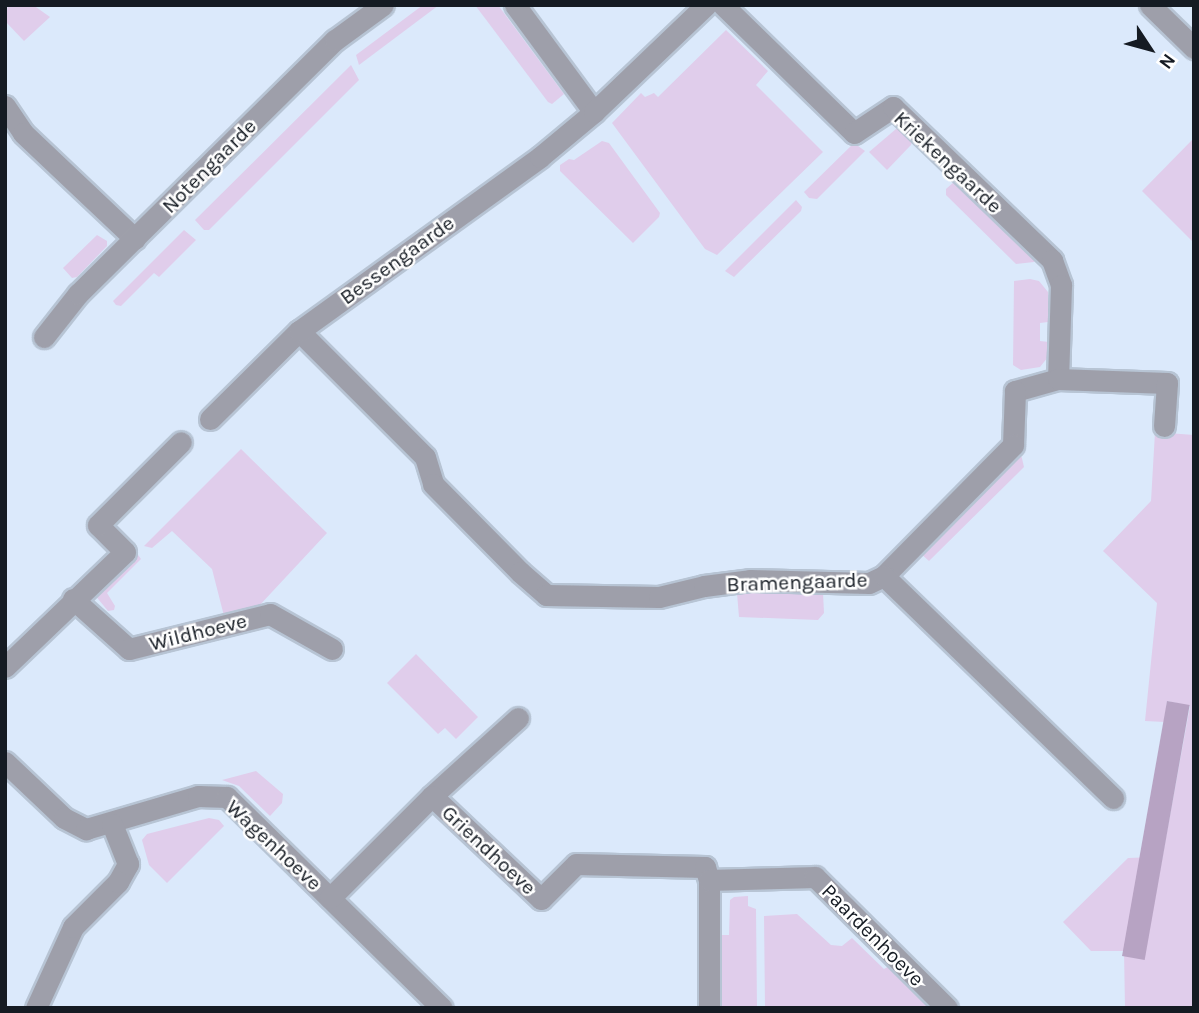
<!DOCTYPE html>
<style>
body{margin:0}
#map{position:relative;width:1199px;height:1013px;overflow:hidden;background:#dbe9fb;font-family:Karla,sans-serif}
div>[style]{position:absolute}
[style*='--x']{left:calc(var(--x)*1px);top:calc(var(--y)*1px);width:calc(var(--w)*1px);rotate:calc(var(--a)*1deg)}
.green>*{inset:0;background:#e0cdeb}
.forest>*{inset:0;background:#b7a3c3;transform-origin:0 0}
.roads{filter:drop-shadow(2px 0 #b7c4d4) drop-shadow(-2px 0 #b7c4d4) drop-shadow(0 2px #b7c4d4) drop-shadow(0 -2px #b7c4d4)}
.minor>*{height:21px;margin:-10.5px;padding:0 10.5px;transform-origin:10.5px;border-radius:10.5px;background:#9e9faa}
span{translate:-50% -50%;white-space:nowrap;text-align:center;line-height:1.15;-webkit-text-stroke:5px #fff;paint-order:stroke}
.street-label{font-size:21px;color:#151b23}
.frame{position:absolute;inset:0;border:7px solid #151b23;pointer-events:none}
.north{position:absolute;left:1115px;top:14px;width:70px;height:70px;-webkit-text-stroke:5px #fff;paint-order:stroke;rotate:126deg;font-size:19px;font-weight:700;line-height:28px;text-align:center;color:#151b23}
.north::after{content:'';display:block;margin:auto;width:24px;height:32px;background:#151b23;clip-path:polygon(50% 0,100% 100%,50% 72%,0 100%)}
</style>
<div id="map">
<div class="green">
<div style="clip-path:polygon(8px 5px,33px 5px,50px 17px,24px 41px,5px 21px)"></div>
<div style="clip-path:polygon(423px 5px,439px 5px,359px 65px,356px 55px)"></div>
<div style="clip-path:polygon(475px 5px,498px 5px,564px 94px,552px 104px,548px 102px)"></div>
<div style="clip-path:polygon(726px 30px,768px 71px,756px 85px,823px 152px,717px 255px,705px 249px,612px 123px,641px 93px,645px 97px,654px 93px,658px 97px)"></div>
<div style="clip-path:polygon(351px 65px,359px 80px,209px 230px,204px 230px,195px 220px)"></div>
<div style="clip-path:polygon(896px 129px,902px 129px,913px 139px,911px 145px,887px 170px,869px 152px)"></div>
<div style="clip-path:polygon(1193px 139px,1194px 139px,1194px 243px,1142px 191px)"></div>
<div style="clip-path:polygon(602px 141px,609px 143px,660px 213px,659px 217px,633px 243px,560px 171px,560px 165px,569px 159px,574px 160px)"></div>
<div style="clip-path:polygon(854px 143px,865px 151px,817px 199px,809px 198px,804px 192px)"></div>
<div style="clip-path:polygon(955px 181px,1036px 258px,1034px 262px,1016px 264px,946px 195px,946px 189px)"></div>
<div style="clip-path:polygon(796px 200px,802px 207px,801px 211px,734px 277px,725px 271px)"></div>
<div style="clip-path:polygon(184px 230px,196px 240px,159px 277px,154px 273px,121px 306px,116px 305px,113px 301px)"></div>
<div style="clip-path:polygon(97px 235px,107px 241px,107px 246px,77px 277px,72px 278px,63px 268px)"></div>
<div style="clip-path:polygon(1030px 279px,1039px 281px,1048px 292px,1048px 322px,1040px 323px,1040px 341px,1049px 342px,1048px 357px,1040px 367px,1021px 370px,1013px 365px,1014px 281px)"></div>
<div style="clip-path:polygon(1155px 432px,1194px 435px,1194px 1008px,1125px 1008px,1124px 951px,1091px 951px,1063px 922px,1128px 858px,1154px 857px,1144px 958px,1190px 706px,1167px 701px,1165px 722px,1145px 721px,1157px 603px,1103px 551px,1151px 501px)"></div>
<div style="clip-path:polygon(241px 449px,327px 533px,258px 607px,224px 616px,212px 569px,172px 531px,152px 548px,144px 546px)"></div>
<div style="clip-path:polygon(1020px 450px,1024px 467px,929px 561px,919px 552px)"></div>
<div style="clip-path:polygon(136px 552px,141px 559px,107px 593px,115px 606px,114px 610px,108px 611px,94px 594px)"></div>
<div style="clip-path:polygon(737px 593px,823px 593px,824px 613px,818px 620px,739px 617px)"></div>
<div style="clip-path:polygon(416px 654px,478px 717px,456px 739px,445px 728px,438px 734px,387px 683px)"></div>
<div style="clip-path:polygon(256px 771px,283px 794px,282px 803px,270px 816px,239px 786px,222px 780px)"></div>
<div style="clip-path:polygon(209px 818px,219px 820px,224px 826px,167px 883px,149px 865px,142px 840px,147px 834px)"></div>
<div style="clip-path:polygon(748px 896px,748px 906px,756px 909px,757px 1008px,720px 1008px,720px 935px,729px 935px,730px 900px,734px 897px)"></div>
<div style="clip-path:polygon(797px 914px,831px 945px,842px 946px,852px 938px,884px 969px,891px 965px,933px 1008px,765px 1008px,764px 916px)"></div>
</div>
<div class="forest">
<div style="left:1167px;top:701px;width:23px;height:259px;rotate:10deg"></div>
</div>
<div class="roads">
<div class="minor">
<div style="--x:515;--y:5;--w:133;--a:53.6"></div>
<div style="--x:723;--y:5;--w:183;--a:44.3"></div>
<div style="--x:854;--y:133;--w:47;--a:-33.7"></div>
<div style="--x:893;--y:107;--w:221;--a:43.9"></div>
<div style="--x:1052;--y:260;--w:27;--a:70"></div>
<div style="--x:1061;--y:285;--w:94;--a:91.8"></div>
<div style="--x:1058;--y:379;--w:45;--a:164.4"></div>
<div style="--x:1015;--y:391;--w:54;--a:92.1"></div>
<div style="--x:1013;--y:445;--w:184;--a:134.6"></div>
<div style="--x:1150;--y:5;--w:62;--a:44.3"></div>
<div style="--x:5;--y:106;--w:32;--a:56"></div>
<div style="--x:23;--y:133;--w:154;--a:43.4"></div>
<div style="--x:299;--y:331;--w:178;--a:45"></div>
<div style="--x:425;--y:457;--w:28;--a:73"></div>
<div style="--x:433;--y:484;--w:124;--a:45.3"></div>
<div style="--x:520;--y:572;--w:35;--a:41"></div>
<div style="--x:546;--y:595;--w:113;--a:1"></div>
<div style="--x:659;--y:597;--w:46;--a:-13.7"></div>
<div style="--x:704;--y:586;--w:46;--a:-7.4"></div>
<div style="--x:750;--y:580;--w:119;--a:1.4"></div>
<div style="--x:869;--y:583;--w:17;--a:-25"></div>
<div style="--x:884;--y:576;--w:319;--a:44.1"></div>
<div style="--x:44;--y:337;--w:55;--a:-51.7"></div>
<div style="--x:78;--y:294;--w:361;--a:-44.7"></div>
<div style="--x:335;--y:40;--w:59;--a:-36.1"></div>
<div style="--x:1058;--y:379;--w:109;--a:2.1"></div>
<div style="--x:1167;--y:383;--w:43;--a:94"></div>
<div style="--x:210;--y:419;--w:125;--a:-44.7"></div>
<div style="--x:299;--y:331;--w:297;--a:-35.8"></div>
<div style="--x:540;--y:157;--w:70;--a:-39.8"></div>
<div style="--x:594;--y:112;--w:155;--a:-43.7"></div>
<div style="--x:73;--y:599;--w:75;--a:41.8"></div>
<div style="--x:129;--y:649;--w:145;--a:-13.9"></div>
<div style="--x:270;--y:614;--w:71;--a:29.4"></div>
<div style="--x:5;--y:667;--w:166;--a:-43.8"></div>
<div style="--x:125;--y:552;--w:38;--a:-135"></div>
<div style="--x:98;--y:525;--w:117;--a:-45"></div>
<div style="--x:5;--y:762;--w:81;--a:43.5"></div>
<div style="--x:64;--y:818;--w:25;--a:27"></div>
<div style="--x:86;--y:829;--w:117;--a:-16.4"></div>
<div style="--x:198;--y:796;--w:29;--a:2"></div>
<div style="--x:227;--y:797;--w:301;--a:44.5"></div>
<div style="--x:432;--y:796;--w:116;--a:-42.2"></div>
<div style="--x:330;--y:898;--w:144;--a:-45"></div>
<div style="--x:432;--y:796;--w:150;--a:43.4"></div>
<div style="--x:541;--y:899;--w:49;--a:-45"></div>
<div style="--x:576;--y:864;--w:129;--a:1.3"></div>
<div style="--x:705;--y:867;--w:14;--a:73"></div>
<div style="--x:36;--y:1008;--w:89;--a:-65.4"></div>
<div style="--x:73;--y:927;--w:64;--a:-45"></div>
<div style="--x:118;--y:882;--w:21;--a:-61"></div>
<div style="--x:128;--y:864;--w:43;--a:-111.8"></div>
<div style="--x:709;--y:1008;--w:128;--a:-90"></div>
<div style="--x:709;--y:880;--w:106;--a:-1.6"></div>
<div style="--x:815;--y:877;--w:186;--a:44.8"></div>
</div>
</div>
<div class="street-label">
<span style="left:948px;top:162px;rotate:43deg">Kriekengaarde</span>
<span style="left:209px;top:166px;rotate:-45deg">Notengaarde</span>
<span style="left:397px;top:260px;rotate:-36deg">Bessengaarde</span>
<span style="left:797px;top:582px;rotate:-2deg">Bramengaarde</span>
<span style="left:198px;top:632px;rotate:-14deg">Wildhoeve</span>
<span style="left:274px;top:845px;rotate:43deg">Wagenhoeve</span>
<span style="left:489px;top:850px;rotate:43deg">Griendhoeve</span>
<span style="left:873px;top:935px;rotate:45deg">Paardenhoeve</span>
</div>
<div class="frame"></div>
<div class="north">N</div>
</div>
